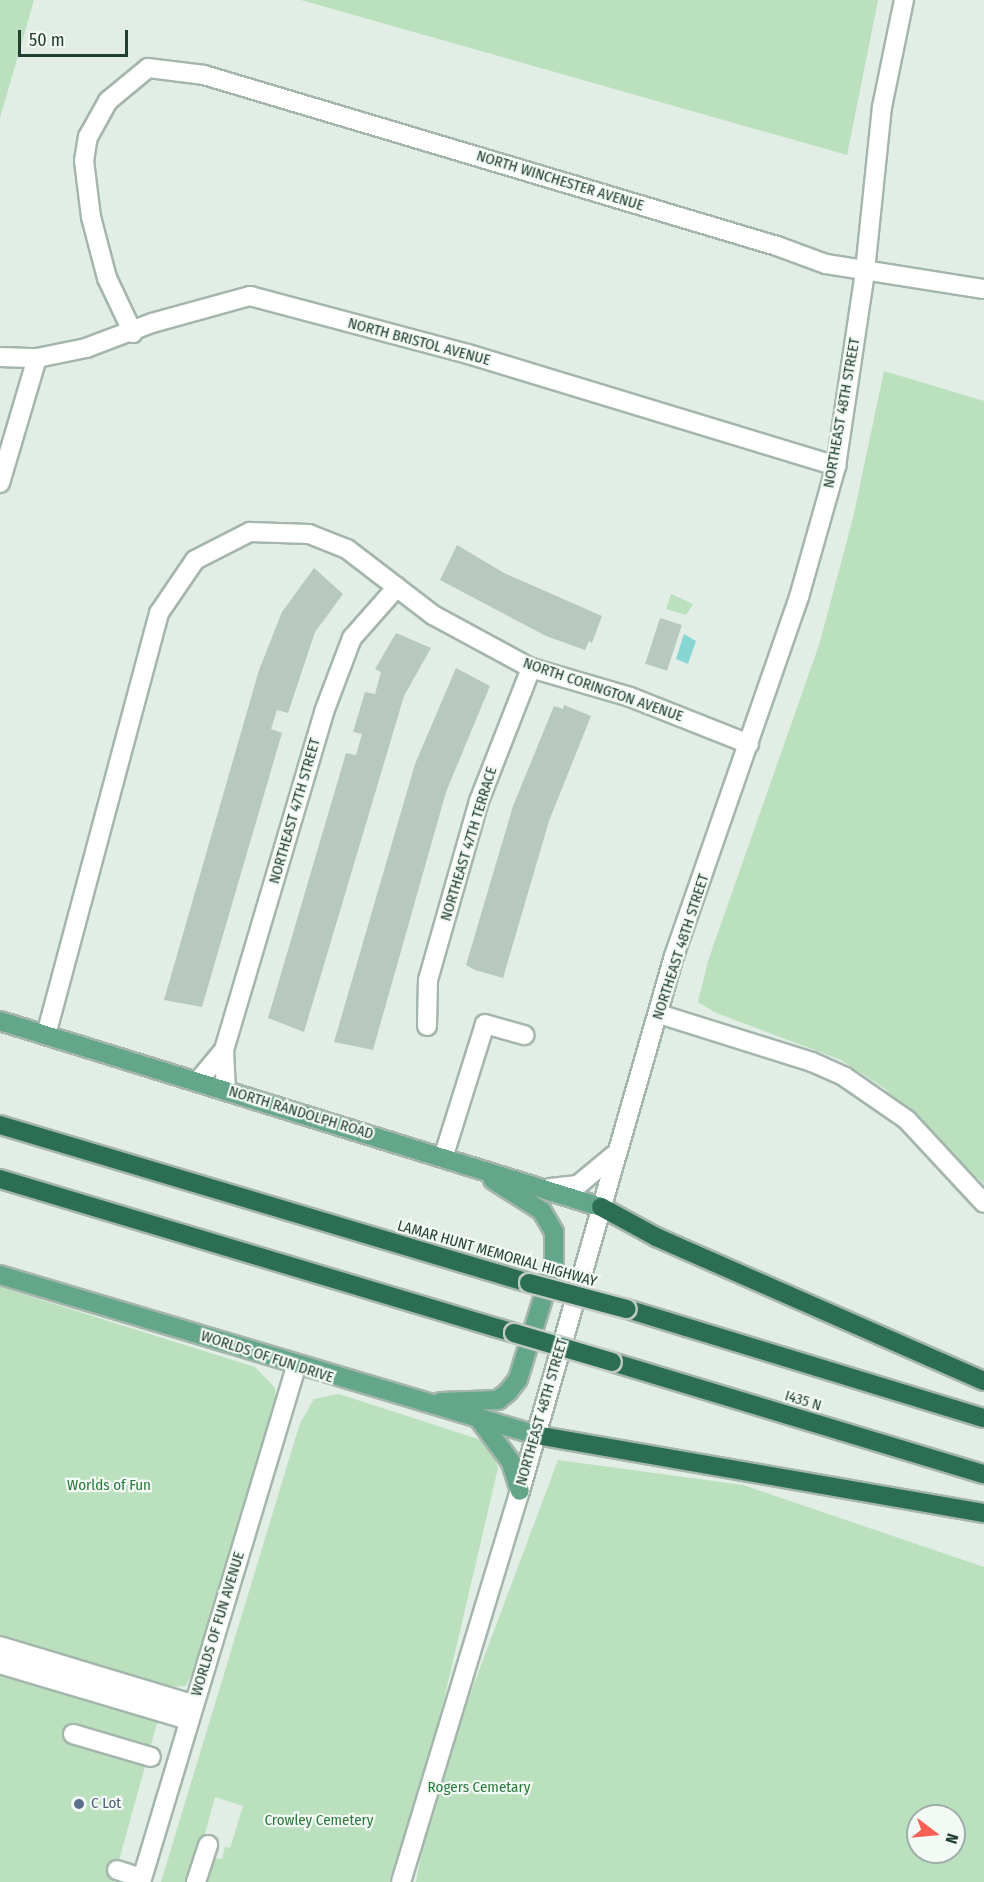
<!DOCTYPE html>
<style>
body{margin:0}
#map{position:relative;width:984px;height:1882px;overflow:hidden;background:#e2ede6;font-family:"Fira Sans Condensed",sans-serif}
div>[style]{position:absolute}
[style*='--x']{left:calc(var(--x)*1px);top:calc(var(--y)*1px);width:calc(var(--w)*1px);rotate:calc(var(--a)*1deg)}
.green>*{inset:0;background:#bae0be}
.water>*{inset:0;background:#87d6d4}
.building>*{inset:0;background:#b7c8bf;transform-origin:0 0}
.roads{filter:drop-shadow(2px 0 #a4b6ac) drop-shadow(-2px 0 #a4b6ac) drop-shadow(0 2px #a4b6ac) drop-shadow(0 -2px #a4b6ac)}
.minor>*{height:18px;margin:-9px;padding:0 9px;transform-origin:9px;border-radius:9px;background:#fff}
.major>*{height:18px;margin:-9px;padding:0 9px;transform-origin:9px;border-radius:9px;background:#64a689}
.highway>*{height:18px;margin:-9px;padding:0 9px;transform-origin:9px;border-radius:9px;background:#2b6e54}
.bridges{filter:drop-shadow(2px 0 #c1cac6) drop-shadow(-2px 0 #c1cac6) drop-shadow(0 2px #c1cac6) drop-shadow(0 -2px #c1cac6)}
.highway-bridge>*{height:18px;margin:-9px;padding:0 9px;transform-origin:9px;border-radius:9px;background:#2b6e54}
.dots>*{width:16px;height:16px;translate:-50% -50%;box-sizing:border-box;border:3px solid #f3f9f5;border-radius:50%}
span{translate:-50% -50%;white-space:nowrap;text-align:center;line-height:1.15;-webkit-text-stroke:4.5px #f3f9f5;paint-order:stroke}
.street-label{font-size:15px;color:#214032}
.park-label{font-size:15px;color:#28793a}
.service-label{font-size:15px;color:#4e5e75}
.left{translate:0 -50%;text-align:left}
.north{position:absolute;left:906px;top:1804px;width:60px;height:60px;box-sizing:border-box;background:#f3f9f5;border:2px solid #9fafa7;border-radius:50%;rotate:106deg;font-size:16px;font-weight:700;line-height:24px;text-align:center;color:#214032}
.north::after{content:'';display:block;margin:auto;width:21px;height:27px;background:#fa5f53;clip-path:polygon(50% 0,100% 100%,50% 72%,0 100%)}
.scale{position:absolute;left:18px;top:30px;width:110px;height:27px;box-sizing:border-box;border:3px solid #214032;border-top:0;padding-left:8px;font-size:18px;line-height:21px;white-space:nowrap;color:#214032;-webkit-text-stroke:4px #f3f9f5;paint-order:stroke}
</style>
<div id="map">
<div class="green">
<div style="clip-path:polygon(0 0,34px 0,0 118px)"></div>
<div style="clip-path:polygon(301px 0,878px 0,847px 155px)"></div>
<div style="clip-path:polygon(884px 371px,984px 401px,984px 1184px,884px 1088px,841px 1060px,714px 1012px,698px 1002px,709px 958px,819px 645px,853px 518px)"></div>
<div style="clip-path:polygon(671px 594px,693px 604px,686px 615px,666px 609px)"></div>
<div style="clip-path:polygon(0 1287px,255px 1367px,275px 1388px,276px 1404px,200px 1657px,186px 1686px,167px 1687px,113px 1882px,0 1882px)"></div>
<div style="clip-path:polygon(339px 1394px,478px 1439px,492px 1449px,498px 1468px,439px 1721px,389px 1882px,201px 1882px,211px 1858px,222px 1859px,225px 1847px,230px 1848px,243px 1806px,215px 1797px,192px 1882px,161px 1882px,300px 1423px,314px 1399px)"></div>
<div style="clip-path:polygon(evenodd,558px 1460px,743px 1485px,984px 1567px,984px 1882px,416px 1882px,426px 1829px,456px 1732px,558px 1460px,918px 1816px,954px 1816px,954px 1852px,918px 1852px,918px 1816px)"></div>
</div>
<div class="water">
<div style="clip-path:polygon(684px 634px,696px 641px,688px 664px,676px 659px)"></div>
</div>
<div class="building">
<div style="clip-path:polygon(457px 545px,504px 573px,602px 616px,592px 643px,589px 641px,585px 650px,546px 636px,440px 580px)"></div>
<div style="clip-path:polygon(314px 568px,343px 594px,315px 632px,288px 713px,277px 710px,271px 729px,282px 733px,202px 1007px,164px 1000px,259px 670px,282px 612px)"></div>
<div style="left:660px;top:618px;width:23px;height:48px;rotate:18deg"></div>
<div style="clip-path:polygon(396px 633px,431px 648px,404px 696px,304px 1032px,268px 1018px,346px 753px,356px 755px,362px 734px,353px 732px,365px 692px,375px 694px,381px 672px,375px 669px)"></div>
<div style="clip-path:polygon(456px 668px,490px 686px,446px 792px,373px 1050px,334px 1042px,415px 764px)"></div>
<div style="clip-path:polygon(564px 705px,591px 716px,549px 821px,503px 978px,475px 970px,466px 965px,513px 806px,554px 706px,563px 709px)"></div>
</div>
<div class="roads">
<div class="minor">
<div style="--x:148;--y:68;--w:56;--a:7.1"></div>
<div style="--x:204;--y:75;--w:598;--a:16.62"></div>
<div style="--x:777;--y:246;--w:52;--a:20.2"></div>
<div style="--x:826;--y:264;--w:160;--a:9"></div>
<div style="--x:133;--y:333;--w:61;--a:-115.3"></div>
<div style="--x:107;--y:278;--w:63;--a:-104.7"></div>
<div style="--x:91;--y:217;--w:56;--a:-97.1"></div>
<div style="--x:84;--y:161;--w:24;--a:-81"></div>
<div style="--x:88;--y:137;--w:41;--a:-60.9"></div>
<div style="--x:108;--y:101;--w:52;--a:-39.5"></div>
<div style="--x:0;--y:357;--w:37;--a:2"></div>
<div style="--x:37;--y:358;--w:50;--a:-11.5"></div>
<div style="--x:86;--y:348;--w:71;--a:-20.7"></div>
<div style="--x:152;--y:323;--w:102;--a:-15.4"></div>
<div style="--x:250;--y:296;--w:226;--a:14.9"></div>
<div style="--x:468;--y:354;--w:385;--a:16.9"></div>
<div style="--x:0;--y:483;--w:130;--a:-73.5"></div>
<div style="--x:659;--y:1014;--w:160;--a:17.4"></div>
<div style="--x:812;--y:1062;--w:36;--a:24"></div>
<div style="--x:845;--y:1077;--w:75;--a:34.7"></div>
<div style="--x:907;--y:1120;--w:113;--a:47.1"></div>
<div style="--x:427;--y:1026;--w:46;--a:-88.8"></div>
<div style="--x:428;--y:980;--w:186;--a:-74.1"></div>
<div style="--x:479;--y:801;--w:143;--a:-68.6"></div>
<div style="--x:46;--y:1035;--w:437;--a:-75"></div>
<div style="--x:159;--y:613;--w:64;--a:-55.8"></div>
<div style="--x:195;--y:560;--w:62;--a:-27"></div>
<div style="--x:250;--y:532;--w:59;--a:1.9"></div>
<div style="--x:309;--y:534;--w:41;--a:21.5"></div>
<div style="--x:347;--y:549;--w:108;--a:37.5"></div>
<div style="--x:433;--y:615;--w:111;--a:28.4"></div>
<div style="--x:531;--y:668;--w:103;--a:16.3"></div>
<div style="--x:630;--y:697;--w:128;--a:21.6"></div>
<div style="--x:198;--y:1081;--w:40;--a:-50"></div>
<div style="--x:226;--y:1090;--w:40;--a:-92.9"></div>
<div style="--x:224;--y:1050;--w:352;--a:-73.5"></div>
<div style="--x:324;--y:712;--w:79;--a:-69.3"></div>
<div style="--x:352;--y:638;--w:68;--a:-48.6"></div>
<div style="--x:443;--y:1158;--w:140;--a:-72.6"></div>
<div style="--x:485;--y:1024;--w:41;--a:15.8"></div>
<div style="--x:550;--y:1188;--w:28;--a:-6"></div>
<div style="--x:578;--y:1185;--w:47;--a:-39.8"></div>
<div style="--x:0;--y:1646;--w:194;--a:16.8"></div>
<div style="--x:186;--y:1702;--w:12;--a:66"></div>
<div style="--x:191;--y:1713;--w:11;--a:153"></div>
<div style="--x:181;--y:1718;--w:189;--a:-163.4"></div>
<div style="--x:73;--y:1734;--w:81;--a:16.4"></div>
<div style="--x:117;--y:1870;--w:26;--a:18"></div>
<div style="--x:141;--y:1882;--w:538;--a:-73.25"></div>
<div style="--x:196;--y:1882;--w:39;--a:-72"></div>
<div style="--x:401;--y:1882;--w:409;--a:-73.1"></div>
<div style="--x:520;--y:1491;--w:557;--a:-73.94"></div>
<div style="--x:674;--y:956;--w:380;--a:-70.8"></div>
<div style="--x:799;--y:597;--w:136;--a:-74.2"></div>
<div style="--x:836;--y:466;--w:197;--a:-81.5"></div>
<div style="--x:865;--y:271;--w:165;--a:-84.1"></div>
<div style="--x:882;--y:107;--w:109;--a:-78.4"></div>
</div>
<div class="major">
<div style="--x:0;--y:1021;--w:629;--a:17.2"></div>
<div style="--x:0;--y:1275;--w:559;--a:16.62"></div>
<div style="--x:441;--y:1402;--w:57;--a:-2"></div>
<div style="--x:498;--y:1400;--w:13;--a:-39"></div>
<div style="--x:508;--y:1392;--w:16;--a:-52"></div>
<div style="--x:518;--y:1379;--w:121;--a:-72.8"></div>
<div style="--x:554;--y:1263;--w:31;--a:-90"></div>
<div style="--x:554;--y:1232;--w:24;--a:-120"></div>
<div style="--x:542;--y:1211;--w:58;--a:-147.7"></div>
<div style="--x:479;--y:1419;--w:54;--a:53.3"></div>
<div style="--x:511;--y:1462;--w:30;--a:73"></div>
</div>
<div class="highway">
<div style="--x:0;--y:1125;--w:552;--a:16.63"></div>
<div style="--x:0;--y:1179;--w:537;--a:16.68"></div>
<div style="--x:601;--y:1207;--w:63;--a:28.6"></div>
<div style="--x:656;--y:1237;--w:358;--a:23.7"></div>
<div style="--x:627;--y:1309;--w:373;--a:17"></div>
<div style="--x:612;--y:1362;--w:388;--a:16.8"></div>
<div style="--x:536;--y:1435;--w:455;--a:9.9"></div>
</div>
</div>
<div class="bridges">
<div class="highway-bridge">
<div style="--x:529;--y:1283;--w:101;--a:14.9"></div>
<div style="--x:514;--y:1333;--w:102;--a:16.5"></div>
</div>
</div>
<div class="dots">
<div style="left:79px;top:1804px;background:#5c6f8a"></div>
</div>
<div class="street-label">
<span style="left:560px;top:181px;rotate:17deg">NORTH WINCHESTER AVENUE</span>
<span style="left:419px;top:342px;rotate:15deg">NORTH BRISTOL AVENUE</span>
<span style="left:842px;top:413px;rotate:-80deg">NORTHEAST 48TH STREET</span>
<span style="left:603px;top:690px;rotate:19deg">NORTH CORINGTON AVENUE</span>
<span style="left:295px;top:811px;rotate:-74deg">NORTHEAST 47TH STREET</span>
<span style="left:469px;top:844px;rotate:-73deg">NORTHEAST 47TH TERRACE</span>
<span style="left:681px;top:947px;rotate:-72deg">NORTHEAST 48TH STREET</span>
<span style="left:301px;top:1113px;rotate:17deg">NORTH RANDOLPH ROAD</span>
<span style="left:497px;top:1254px;rotate:16deg">LAMAR HUNT MEMORIAL HIGHWAY</span>
<span style="left:267px;top:1357px;rotate:18deg">WORLDS OF FUN DRIVE</span>
<span style="left:803px;top:1401px;rotate:17deg">I435 N</span>
<span style="left:542px;top:1412px;rotate:-74deg">NORTHEAST 48TH STREET</span>
<span style="left:218px;top:1624px;rotate:-73deg">WORLDS OF FUN AVENUE</span>
</div>
<div class="park-label">
<span style="left:109px;top:1486px">Worlds of Fun</span>
<span style="left:479px;top:1788px">Rogers Cemetary</span>
<span style="left:319px;top:1821px">Crowley Cemetery</span>
</div>
<div class="service-label">
<span class="left" style="left:91px;top:1804px">C Lot</span>
</div>
<div class="north">N</div>
<div class="scale">50 m</div>
</div>
